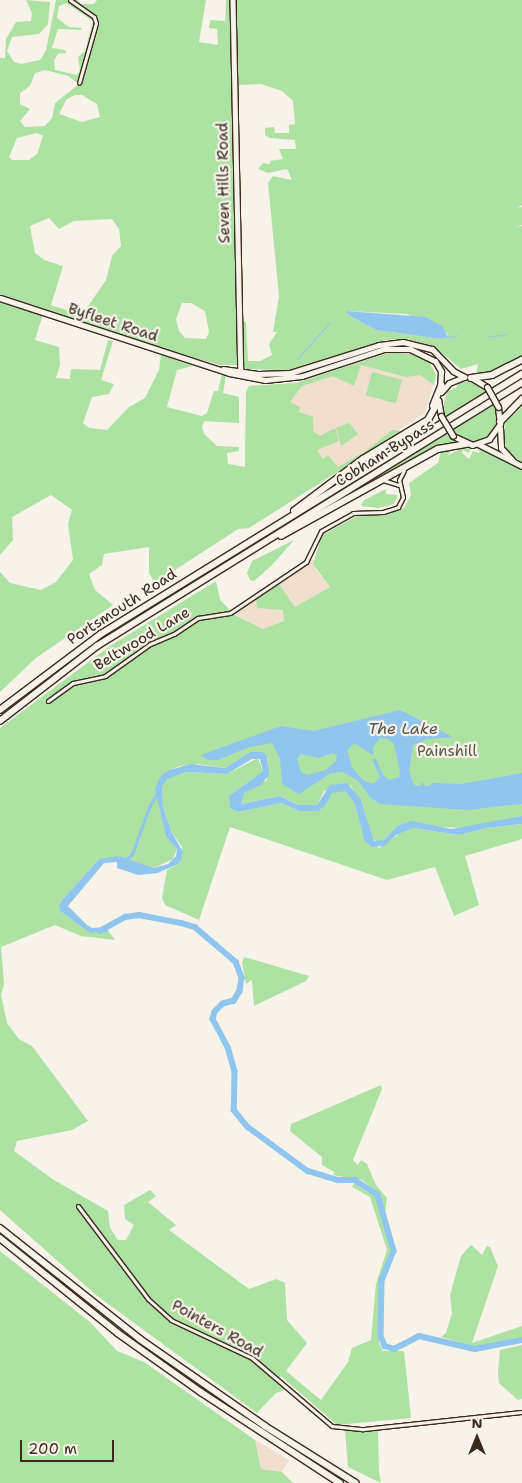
<!DOCTYPE html>
<style>
body{margin:0}
#map{position:relative;width:522px;height:1483px;overflow:hidden;background:#f7f3e8;font-family:"Shantell Sans",sans-serif}
div>[style]{position:absolute}
[style*='--x']{left:calc(var(--x)*1px);top:calc(var(--y)*1px);width:calc(var(--w)*1px);rotate:calc(var(--a)*1deg)}
.built>*{inset:0;background:#f0dfcd}
.green>*{inset:0;background:#ade2a4;transform-origin:0 0}
.water>*{inset:0;background:#90c6ee}
.stream>*{height:1px;margin:-0.5px;padding:0 0.5px;transform-origin:0.5px;border-radius:0.5px;background:#90c6ee}
.canal>*{height:3px;margin:-1.5px;padding:0 1.5px;transform-origin:1.5px;border-radius:1.5px;background:#90c6ee}
.river>*{height:5.5px;margin:-2.75px;padding:0 2.75px;transform-origin:2.75px;border-radius:2.75px;background:#90c6ee}
.roads{filter:drop-shadow(1px 0 #3b2a1e) drop-shadow(-1px 0 #3b2a1e) drop-shadow(0 1px #3b2a1e) drop-shadow(0 -1px #3b2a1e)}
.street>*{height:3px;margin:-1.5px;padding:0 1.5px;transform-origin:1.5px;border-radius:1.5px;background:#f7f3e8}
.secondary>*{height:4.5px;margin:-2.25px;padding:0 2.25px;transform-origin:2.25px;border-radius:2.25px;background:#f7f3e8}
.primary>*{height:5px;margin:-2.5px;padding:0 2.5px;transform-origin:2.5px;border-radius:2.5px;background:#f7f3e8}
.highway>*{height:5.5px;margin:-2.75px;padding:0 2.75px;transform-origin:2.75px;border-radius:2.75px;background:#f7f3e8}
.bridges{filter:drop-shadow(1px 0 #3b2a1e) drop-shadow(-1px 0 #3b2a1e) drop-shadow(0 1px #3b2a1e) drop-shadow(0 -1px #3b2a1e)}
.primary-bridge>*{height:5px;margin:-2.5px;padding:0 2.5px;transform-origin:2.5px;border-radius:2.5px;background:#f7f3e8}
span{translate:-50% -50%;white-space:nowrap;text-align:center;line-height:1.15;-webkit-text-stroke:4.5px #f7f3e8;paint-order:stroke}
.street-label{font-size:15px;color:#3b2a1e}
.park-label{font-size:15px;color:#585840}
.water-label{font-size:16px;color:#505152;font-style:italic}
.north{position:absolute;left:452px;top:1413px;width:50px;height:50px;-webkit-text-stroke:4px #f7f3e8;paint-order:stroke;rotate:0deg;font-size:14px;font-weight:700;line-height:20px;text-align:center;color:#3b2a1e}
.north::after{content:'';display:block;margin:auto;width:18px;height:22px;background:#3b2a1e;clip-path:polygon(50% 0,100% 100%,50% 72%,0 100%)}
.scale{position:absolute;left:20px;top:1440px;width:94px;height:22px;box-sizing:border-box;border:2px solid #3b2a1e;border-top:0;padding-left:6px;font-size:15px;line-height:18px;white-space:nowrap;color:#3b2a1e;-webkit-text-stroke:4px #f7f3e8;paint-order:stroke}
</style>
<div id="map">
<div class="built">
<div style="clip-path:polygon(391px 352px,410px 352px,433px 367px,436px 375px,425px 413px,246px 529px,245px 428px,249px 386px,296px 383px)"></div>
<div style="clip-path:polygon(313px 559px,317px 571px,330px 587px,295px 607px,279px 584px)"></div>
<div style="clip-path:polygon(256px 599px,258px 608px,283px 609px,285px 621px,263px 629px,233px 613px)"></div>
<div style="clip-path:polygon(255px 1440px,289px 1460px,282px 1472px,261px 1469px)"></div>
</div>
<div class="green">
<div style="clip-path:polygon(evenodd,26px 0,50px 2px,48px 24px,39px 34px,12px 37px,7px 51px,14px 62px,21px 64px,40px 60px,46px 50px,56px 0,77px 0,81px 4px,94px 4px,97px 0,206px 0,199px 42px,218px 45px,217px 29px,209px 28px,210px 20px,225px 21px,225px 30px,226px 0,231px 0,240px 343px,237px 365px,220px 365px,43px 314px,35px 340px,59px 347px,60px 365px,56px 378px,70px 379px,71px 369px,100px 370px,108px 340px,113px 341px,101px 380px,114px 384px,109px 394px,92px 397px,83px 423px,89px 428px,107px 430px,129px 407px,145px 398px,159px 370px,161px 355px,193px 366px,177px 370px,167px 407px,202px 416px,207px 413px,214px 391px,218px 391px,222px 374px,226px 375px,223px 393px,239px 397px,239px 423px,204px 421px,202px 427px,204px 434px,217px 446px,239px 447px,239px 451px,227px 453px,228px 464px,245px 467px,246px 392px,249px 386px,296px 383px,391px 352px,419px 355px,428px 360px,436px 375px,434px 385px,420px 375px,406px 377px,361px 365px,354px 386px,333px 376px,302px 386px,290px 402px,300px 407px,299px 412px,313px 417px,313px 431px,320px 436px,335px 428px,339px 441px,317px 450px,323px 459px,328px 455px,338px 467px,366px 451px,392px 430px,402px 431px,249px 528px,238px 529px,155px 583px,149px 573px,149px 547px,104px 554px,102px 565px,89px 574px,95px 590px,113px 605px,36px 658px,0 692px,0 572px,10px 583px,41px 590px,56px 582px,73px 560px,68px 524px,72px 510px,51px 495px,12px 517px,13px 540px,0 555px,0 58px,5px 58px,6px 39px,16px 22px,31px 21px,32px 13px,26px 0,66px 3px,93px 21px,85px 51px,78px 57px,80px 70px,77px 75px,55px 70px,54px 60px,58px 54px,66px 53px,65px 50px,52px 48px,58px 29px,81px 30px,82px 28px,69px 27px,57px 18px,59px 6px,66px 3px,26px 0,45px 70px,68px 76px,79px 84px,55px 103px,52px 118px,45px 126px,25px 127px,20px 121px,30px 109px,20px 104px,20px 93px,30px 86px,35px 73px,45px 70px,26px 0,75px 95px,82px 95px,97px 104px,100px 117px,82px 122px,59px 114px,66px 100px,75px 95px,26px 0,37px 133px,43px 136px,37px 154px,29px 160px,12px 160px,9px 157px,17px 138px,37px 133px,26px 0,49px 218px,59px 229px,74px 221px,112px 219px,119px 229px,121px 246px,112px 256px,106px 280px,82px 315px,51px 305px,63px 266px,44px 260px,35px 253px,30px 226px,49px 218px,26px 0,182px 303px,191px 303px,205px 311px,209px 332px,206px 339px,185px 338px,179px 331px,176px 319px,182px 303px)"></div>
<div style="clip-path:polygon(evenodd,235px 0,522px 0,522px 205px,518px 208px,522px 207px,522px 225px,516px 227px,522px 226px,522px 357px,497px 370px,476px 374px,478px 364px,461px 369px,436px 348px,408px 339px,386px 340px,290px 370px,246px 369px,242px 361px,241px 321px,246px 322px,248px 361px,260px 361px,272px 355px,269px 344px,277px 332px,273px 332px,279px 296px,268px 183px,273px 176px,292px 180px,287px 169px,268px 173px,258px 169px,263px 163px,270px 164px,270px 161px,283px 159px,279px 149px,296px 149px,295px 140px,270px 138px,265px 135px,265px 128px,274px 127px,275px 133px,289px 133px,289px 125px,295px 124px,293px 101px,282px 91px,261px 84px,238px 85px,235px 0,347px 311px,407px 314px,447px 333px,448px 337px,441px 339px,376px 330px,350px 316px,345px 312px,347px 311px)"></div>
<div style="left:372px;top:372px;width:31px;height:24px;rotate:15deg"></div>
<div style="clip-path:polygon(470px 381px,486px 392px,445px 417px,442px 411px,447px 392px,457px 387px,459px 382px)"></div>
<div style="clip-path:polygon(494px 405px,499px 416px,491px 435px,473px 443px,458px 438px,453px 430px)"></div>
<div style="clip-path:polygon(522px 407px,522px 462px,509px 453px,502px 439px,506px 422px)"></div>
<div style="clip-path:polygon(349px 423px,358px 434px,341px 446px,336px 428px)"></div>
<div style="clip-path:polygon(447px 434px,459px 443px,442px 445px,358px 491px,357px 489px)"></div>
<div style="clip-path:polygon(464px 447px,470px 449px,469px 453px,463px 450px,462px 453px,469px 459px,473px 451px,479px 453px,480px 450px,474px 448px,478px 447px,522px 469px,522px 816px,471px 828px,397px 826px,384px 840px,377px 842px,371px 837px,364px 810px,351px 786px,324px 791px,317px 805px,298px 805px,280px 796px,241px 804px,239px 800px,244px 793px,267px 780px,268px 759px,250px 752px,225px 768px,198px 764px,180px 766px,169px 770px,156px 789px,166px 837px,177px 849px,173px 859px,154px 868px,132px 861px,99px 859px,65px 897px,60px 911px,90px 933px,109px 932px,115px 940px,81px 936px,55px 925px,1px 947px,4px 984px,1px 995px,7px 1023px,19px 1039px,32px 1046px,88px 1121px,72px 1130px,17px 1141px,14px 1151px,54px 1180px,108px 1211px,110px 1228px,118px 1240px,126px 1240px,134px 1225px,125px 1219px,124px 1205px,150px 1190px,156px 1196px,148px 1202px,176px 1225px,169px 1230px,249px 1289px,276px 1279px,285px 1283px,287px 1320px,307px 1343px,286px 1371px,321px 1400px,348px 1362px,352px 1348px,371px 1340px,376px 1284px,387px 1250px,370px 1197px,352px 1187px,354px 1183px,377px 1198px,391px 1253px,381px 1277px,379px 1343px,383px 1351px,404px 1351px,411px 1418px,337px 1425px,281px 1376px,277px 1380px,288px 1389px,276px 1393px,257px 1413px,96px 1295px,0 1210px,0 728px,110px 646px,216px 581px,220px 600px,235px 615px,263px 629px,284px 621px,283px 610px,257px 608px,256px 599px,279px 584px,295px 607px,330px 587px,313px 564px,322px 535px,363px 513px,388px 514px,404px 508px,411px 495px,409px 483px,438px 463px,441px 452px,453px 449px,447px 456px)"></div>
<div style="clip-path:polygon(386px 489px,386px 494px,398px 495px,394px 504px,378px 508px,361px 506px,364px 500px)"></div>
<div style="clip-path:polygon(294px 540px,272px 565px,254px 581px,250px 580px,247px 573px,252px 561px)"></div>
<div style="clip-path:polygon(258px 758px,263px 771px,229px 796px,232px 809px,238px 812px,281px 803px,299px 811px,326px 805px,332px 793px,340px 790px,345px 791px,355px 804px,364px 840px,379px 848px,400px 833px,413px 828px,459px 835px,487px 828px,522px 824px,522px 839px,465px 856px,479px 905px,454px 916px,435px 867px,387px 880px,230px 827px,199px 920px,165px 905px,162px 898px,167px 870px,180px 863px,182px 847px,171px 831px,163px 807px,162px 787px,167px 778px,186px 772px,227px 774px)"></div>
<div style="clip-path:polygon(244px 957px,272px 965px,309px 976px,306px 981px,254px 1006px,252px 980px,246px 984px,242px 963px)"></div>
<div style="clip-path:polygon(381px 1085px,382px 1089px,353px 1160px,358px 1165px,361px 1160px,367px 1164px,376px 1185px,387px 1198px,385px 1214px,380px 1196px,372px 1188px,362px 1180px,333px 1175px,334px 1172px,322px 1165px,322px 1157px,290px 1131px,291px 1124px)"></div>
<div style="clip-path:polygon(471px 1245px,482px 1255px,487px 1246px,490px 1247px,498px 1266px,472px 1343px,522px 1326px,522px 1337px,488px 1346px,471px 1346px,441px 1337px,446px 1333px,452px 1313px,450px 1295px,461px 1256px)"></div>
<div style="clip-path:polygon(0 1251px,90px 1322px,117px 1351px,144px 1362px,255px 1440px,261px 1469px,282px 1472px,293px 1483px,0 1483px)"></div>
<div style="clip-path:polygon(522px 1345px,522px 1399px,518px 1400px,499px 1383px,498px 1372px,500px 1350px)"></div>
<div style="clip-path:polygon(378px 1430px,379px 1472px,381px 1483px,348px 1467px,345px 1431px)"></div>
</div>
<div class="water">
<div style="clip-path:polygon(347px 311px,426px 317px,443px 327px,448px 337px,441px 339px,376px 330px,350px 316px,345px 312px)"></div>
<div style="clip-path:polygon(evenodd,400px 710px,453px 737px,427px 739px,413px 745px,409px 771px,414px 785px,420px 786px,422px 782px,426px 787px,433px 783px,461px 784px,522px 773px,522px 804px,467px 810px,380px 804px,370px 797px,357px 780px,343px 772px,331px 773px,299px 794px,282px 784px,280px 759px,272px 743px,249px 747px,218px 760px,208px 760px,201px 755px,281px 726px,314px 731px,400px 710px,380px 738px,389px 739px,394px 744px,400px 771px,399px 777px,389px 780px,383px 775px,376px 759px,372px 759px,380px 777px,374px 784px,364px 781px,353px 769px,347px 751px,354px 743px,373px 755px,373px 747px,380px 738px,400px 710px,333px 753px,337px 755px,336px 761px,326px 770px,307px 775px,301px 772px,297px 759px,301px 754px,319px 758px,333px 753px)"></div>
<div style="clip-path:polygon(250px 752px,263px 752px,267px 756px,269px 775px,261px 785px,244px 793px,241px 804px,280px 796px,298px 805px,317px 805px,330px 785px,347px 783px,360px 798px,374px 841px,384px 840px,397px 826px,411px 821px,451px 829px,522px 816px,522px 824px,487px 828px,459px 835px,413px 828px,396px 835px,384px 846px,372px 847px,364px 840px,355px 804px,345px 791px,332px 793px,326px 805px,318px 811px,299px 811px,281px 803px,238px 812px,230px 808px,229px 796px,263px 771px,260px 759px,252px 759px,227px 774px,186px 772px,167px 779px,162px 787px,163px 807px,171px 831px,183px 852px,180px 863px,158px 873px,138px 875px,117px 868px,117px 862px,104px 863px,68px 906px,87px 925px,92px 928px,105px 927px,109px 932px,90px 933px,60px 911px,59px 905px,65px 897px,99px 859px,119px 856px,154px 868px,168px 864px,176px 856px,177px 849px,166px 837px,155px 789px,160px 777px,169px 770px,191px 764px,225px 768px)"></div>
</div>
<div class="stream">
<div style="--x:489;--y:336;--w:16;--a:-4"></div>
<div style="--x:448;--y:337;--w:9;--a:-13"></div>
<div style="--x:297;--y:359;--w:48;--a:-48.4"></div>
</div>
<div class="canal">
<div style="--x:124;--y:861;--w:11;--a:-41"></div>
<div style="--x:132;--y:854;--w:52;--a:-69.8"></div>
<div style="--x:150;--y:805;--w:17;--a:-59"></div>
</div>
<div class="river">
<div style="--x:100;--y:931;--w:29;--a:-29"></div>
<div style="--x:125;--y:917;--w:14;--a:-8"></div>
<div style="--x:139;--y:915;--w:43;--a:10.8"></div>
<div style="--x:181;--y:923;--w:15;--a:16"></div>
<div style="--x:195;--y:927;--w:54;--a:40.5"></div>
<div style="--x:236;--y:962;--w:17;--a:69"></div>
<div style="--x:242;--y:978;--w:13;--a:99"></div>
<div style="--x:240;--y:991;--w:12;--a:121"></div>
<div style="--x:234;--y:1001;--w:11;--a:165"></div>
<div style="--x:223;--y:1004;--w:11;--a:135"></div>
<div style="--x:215;--y:1012;--w:7;--a:106"></div>
<div style="--x:213;--y:1019;--w:32;--a:62"></div>
<div style="--x:228;--y:1047;--w:25;--a:74"></div>
<div style="--x:235;--y:1071;--w:39;--a:91"></div>
<div style="--x:234;--y:1110;--w:22;--a:51"></div>
<div style="--x:248;--y:1127;--w:74;--a:36.3"></div>
<div style="--x:308;--y:1171;--w:31;--a:17"></div>
<div style="--x:338;--y:1180;--w:17;--a:0"></div>
<div style="--x:355;--y:1180;--w:27;--a:33"></div>
<div style="--x:378;--y:1195;--w:58;--a:74.1"></div>
<div style="--x:394;--y:1251;--w:32;--a:112"></div>
<div style="--x:382;--y:1281;--w:55;--a:91"></div>
<div style="--x:381;--y:1336;--w:11;--a:68"></div>
<div style="--x:385;--y:1346;--w:9;--a:18"></div>
<div style="--x:394;--y:1349;--w:28;--a:-27"></div>
<div style="--x:419;--y:1336;--w:57;--a:13.1"></div>
<div style="--x:475;--y:1349;--w:48;--a:-10.8"></div>
</div>
<div class="roads">
<div class="street">
<div style="--x:70;--y:0;--w:29;--a:35"></div>
<div style="--x:94;--y:17;--w:6;--a:72"></div>
<div style="--x:96;--y:23;--w:62;--a:105.8"></div>
<div style="--x:383;--y:480;--w:16;--a:18"></div>
<div style="--x:48;--y:701;--w:31;--a:-36"></div>
<div style="--x:73;--y:683;--w:33;--a:-12"></div>
<div style="--x:105;--y:676;--w:55;--a:-35.4"></div>
<div style="--x:150;--y:644;--w:26;--a:-23"></div>
<div style="--x:174;--y:634;--w:29;--a:-34"></div>
<div style="--x:198;--y:618;--w:32;--a:-9"></div>
<div style="--x:230;--y:613;--w:92;--a:-33.9"></div>
<div style="--x:306;--y:562;--w:34;--a:-64"></div>
<div style="--x:321;--y:531;--w:37;--a:-29"></div>
<div style="--x:353;--y:513;--w:30;--a:-2"></div>
<div style="--x:383;--y:512;--w:16;--a:-18"></div>
<div style="--x:398;--y:507;--w:11;--a:-63"></div>
<div style="--x:403;--y:497;--w:17;--a:-103"></div>
<div style="--x:399;--y:480;--w:11;--a:-63"></div>
<div style="--x:78;--y:1206;--w:116;--a:53"></div>
<div style="--x:148;--y:1299;--w:31;--a:42"></div>
<div style="--x:171;--y:1320;--w:89;--a:25.1"></div>
<div style="--x:252;--y:1358;--w:105;--a:40.4"></div>
<div style="--x:332;--y:1426;--w:31;--a:6"></div>
<div style="--x:363;--y:1429;--w:160;--a:-6.1"></div>
</div>
<div class="secondary">
<div style="--x:233;--y:0;--w:374;--a:88.8"></div>
</div>
<div class="primary">
<div style="--x:0;--y:298;--w:241;--a:18.1"></div>
<div style="--x:229;--y:373;--w:37;--a:11"></div>
<div style="--x:265;--y:380;--w:37;--a:-6"></div>
<div style="--x:302;--y:376;--w:86;--a:-18.2"></div>
<div style="--x:384;--y:349;--w:26;--a:0"></div>
<div style="--x:410;--y:349;--w:28;--a:26"></div>
<div style="--x:435;--y:361;--w:12;--a:59"></div>
<div style="--x:441;--y:371;--w:17;--a:93"></div>
<div style="--x:223;--y:369;--w:35;--a:8"></div>
<div style="--x:258;--y:374;--w:32;--a:-2"></div>
<div style="--x:290;--y:373;--w:93;--a:-17.5"></div>
<div style="--x:379;--y:345;--w:24;--a:-7"></div>
<div style="--x:403;--y:342;--w:30;--a:14"></div>
<div style="--x:432;--y:349;--w:30;--a:46"></div>
<div style="--x:453;--y:371;--w:13;--a:27"></div>
<div style="--x:472;--y:378;--w:17;--a:31"></div>
<div style="--x:441;--y:392;--w:12;--a:-48"></div>
<div style="--x:449;--y:383;--w:16;--a:-22"></div>
<div style="--x:438;--y:400;--w:16;--a:79"></div>
<div style="--x:500;--y:428;--w:20;--a:87"></div>
<div style="--x:501;--y:448;--w:19;--a:47"></div>
<div style="--x:453;--y:436;--w:21;--a:25"></div>
<div style="--x:472;--y:445;--w:18;--a:-19"></div>
<div style="--x:489;--y:439;--w:19;--a:-54"></div>
<div style="--x:500;--y:424;--w:17;--a:-97"></div>
<div style="--x:478;--y:444;--w:49;--a:26.6"></div>
</div>
<div class="highway">
<div style="--x:471;--y:378;--w:21;--a:-8"></div>
<div style="--x:492;--y:375;--w:34;--a:-27"></div>
<div style="--x:433;--y:406;--w:22;--a:-68"></div>
<div style="--x:500;--y:422;--w:32;--a:-46"></div>
<div style="--x:294;--y:511;--w:86;--a:-37"></div>
<div style="--x:363;--y:459;--w:76;--a:-31"></div>
<div style="--x:428;--y:420;--w:21;--a:-61"></div>
<div style="--x:281;--y:536;--w:179;--a:-29"></div>
<div style="--x:438;--y:449;--w:29;--a:-10"></div>
<div style="--x:0;--y:710;--w:126;--a:-37"></div>
<div style="--x:101;--y:634;--w:495;--a:-31.7"></div>
<div style="--x:0;--y:721;--w:123;--a:-37.7"></div>
<div style="--x:97;--y:646;--w:500;--a:-31.8"></div>
<div style="--x:0;--y:1228;--w:179;--a:38.4"></div>
<div style="--x:140;--y:1339;--w:152;--a:34.8"></div>
<div style="--x:265;--y:1426;--w:107;--a:32.1"></div>
<div style="--x:0;--y:1238;--w:151;--a:38.8"></div>
<div style="--x:118;--y:1333;--w:102;--a:35.4"></div>
<div style="--x:201;--y:1392;--w:166;--a:33.2"></div>
</div>
</div>
<div class="bridges">
<div class="primary-bridge">
<div style="--x:487;--y:387;--w:23;--a:61"></div>
<div style="--x:441;--y:416;--w:23;--a:59"></div>
</div>
</div>
<div class="street-label">
<span style="left:224px;top:183px;rotate:-91deg">Seven Hills Road</span>
<span style="left:113px;top:323px;rotate:18deg">Byfleet Road</span>
<span style="left:385px;top:453px;rotate:-32deg">Cobham Bypass</span>
<span style="left:122px;top:607px;rotate:-33deg">Portsmouth Road</span>
<span style="left:142px;top:639px;rotate:-31deg">Beltwood Lane</span>
<span style="left:217px;top:1329px;rotate:29deg">Pointers Road</span>
</div>
<div class="park-label">
<span style="left:447px;top:752px">Painshill</span>
</div>
<div class="water-label">
<span style="left:403px;top:729px">The Lake</span>
</div>
<div class="north">N</div>
<div class="scale">200 m</div>
</div>
